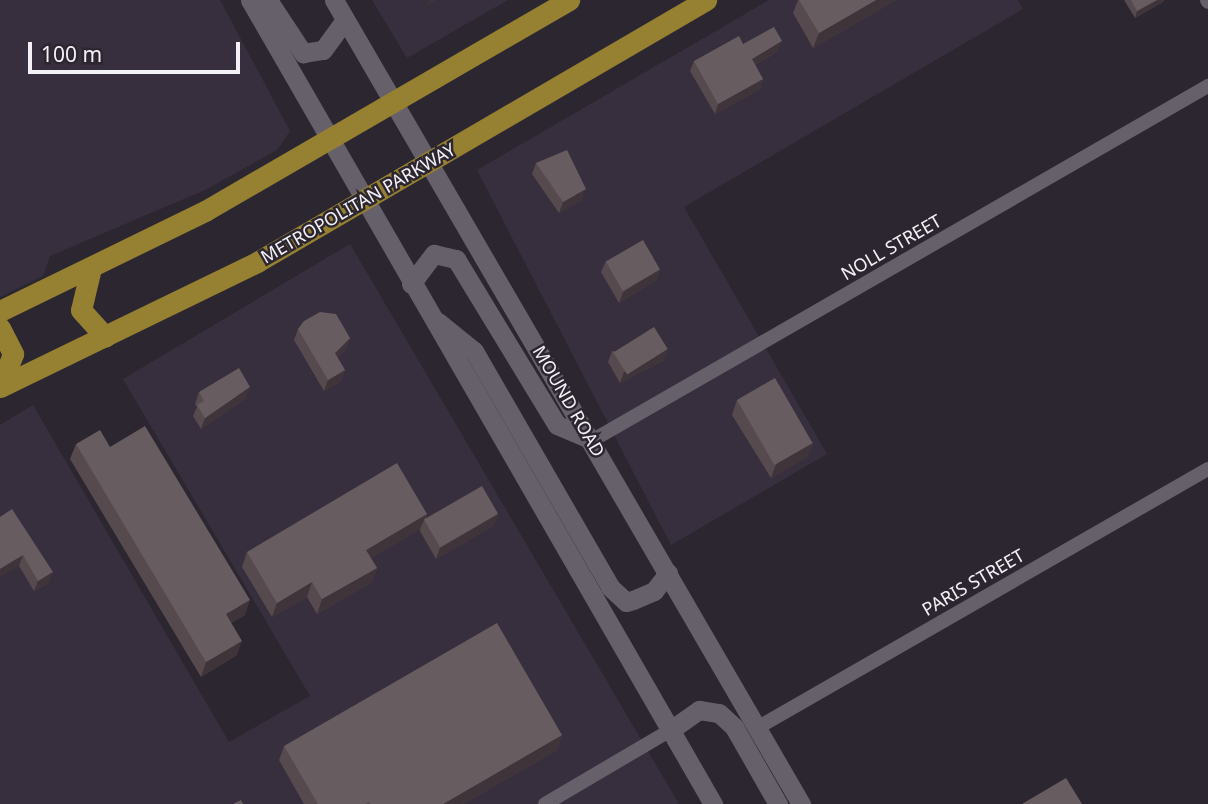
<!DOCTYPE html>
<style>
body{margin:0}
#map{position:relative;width:1208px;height:804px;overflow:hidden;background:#2c2630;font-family:"Noto Sans",sans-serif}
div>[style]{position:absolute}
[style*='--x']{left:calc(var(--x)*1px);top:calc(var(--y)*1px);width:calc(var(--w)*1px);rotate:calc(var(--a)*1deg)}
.built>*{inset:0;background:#382f3e}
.minor>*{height:14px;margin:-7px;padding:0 7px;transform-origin:7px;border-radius:7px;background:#66606b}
.secondary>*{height:19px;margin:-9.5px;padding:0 9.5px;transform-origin:9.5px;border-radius:9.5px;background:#66606b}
.primary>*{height:21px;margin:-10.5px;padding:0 10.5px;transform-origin:10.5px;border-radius:10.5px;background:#968031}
.wall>*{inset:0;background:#564a4e}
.shaded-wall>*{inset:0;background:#3e343a}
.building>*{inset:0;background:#675c60;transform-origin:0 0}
span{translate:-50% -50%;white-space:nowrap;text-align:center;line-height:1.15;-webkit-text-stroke:5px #2c2630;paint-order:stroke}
.street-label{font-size:18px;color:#f3f0f6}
.scale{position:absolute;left:28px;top:42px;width:212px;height:32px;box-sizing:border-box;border:4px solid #f3f0f6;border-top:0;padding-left:9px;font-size:21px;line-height:24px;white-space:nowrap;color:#f3f0f6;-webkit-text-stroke:5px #2c2630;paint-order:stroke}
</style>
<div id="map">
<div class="built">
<div style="clip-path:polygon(0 0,220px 0,290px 131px,277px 150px,205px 190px,50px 256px,43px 276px,0 297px)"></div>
<div style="clip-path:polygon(372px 0,508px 0,407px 58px)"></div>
<div style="clip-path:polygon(769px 0,1018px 0,1023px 9px,684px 207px,827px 454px,671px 545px,477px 170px)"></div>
<div style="clip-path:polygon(350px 244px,679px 804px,0 804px,0 425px,33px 405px,229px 742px,310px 696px,123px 379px)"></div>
</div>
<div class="minor">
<div style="--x:1207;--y:0;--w:2;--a:63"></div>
<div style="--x:593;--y:440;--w:710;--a:-29.93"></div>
<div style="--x:757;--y:728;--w:520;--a:-29.87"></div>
<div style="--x:545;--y:804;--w:144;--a:-30.5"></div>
</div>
<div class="secondary">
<div style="--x:250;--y:0;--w:928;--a:60.06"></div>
<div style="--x:268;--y:0;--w:64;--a:56.6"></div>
<div style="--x:303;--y:53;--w:20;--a:-9"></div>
<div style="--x:323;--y:50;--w:37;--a:-54"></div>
<div style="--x:334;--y:0;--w:930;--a:59.85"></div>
<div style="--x:411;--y:284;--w:38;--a:-53"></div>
<div style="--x:434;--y:254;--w:23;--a:13"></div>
<div style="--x:456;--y:259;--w:194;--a:58.7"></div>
<div style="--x:557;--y:425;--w:39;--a:23"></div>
<div style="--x:438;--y:322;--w:46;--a:38.9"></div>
<div style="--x:474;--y:351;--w:272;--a:60"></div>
<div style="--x:610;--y:587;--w:22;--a:43"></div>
<div style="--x:626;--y:602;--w:7;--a:-16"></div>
<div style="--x:633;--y:600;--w:23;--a:-23"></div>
<div style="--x:654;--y:591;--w:23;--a:-52"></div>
<div style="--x:669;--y:731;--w:37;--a:-35"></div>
<div style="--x:699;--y:710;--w:20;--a:9"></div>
<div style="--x:719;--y:713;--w:21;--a:43"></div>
<div style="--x:734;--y:727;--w:89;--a:60.3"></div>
</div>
<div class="primary">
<div style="--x:91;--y:268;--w:43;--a:103.4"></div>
<div style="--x:81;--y:310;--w:36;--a:48"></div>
<div style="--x:0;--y:311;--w:228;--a:-26"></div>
<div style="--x:205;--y:211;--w:421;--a:-30.1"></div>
<div style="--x:0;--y:328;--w:29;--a:63"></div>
<div style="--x:13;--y:354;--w:35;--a:112"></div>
<div style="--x:0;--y:387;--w:286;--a:-25.9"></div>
<div style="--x:257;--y:262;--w:520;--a:-30.26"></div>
</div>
<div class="wall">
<div style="clip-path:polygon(798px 0,896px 0,813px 48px,793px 13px)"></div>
<div style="clip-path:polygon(1124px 0,1164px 0,1163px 2px,1135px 18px)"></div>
<div style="clip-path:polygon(743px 44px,778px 51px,755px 65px,763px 79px,760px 89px,715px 114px,690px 71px,694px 61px)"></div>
<div style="clip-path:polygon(536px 163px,582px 200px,559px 213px,532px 174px)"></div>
<div style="clip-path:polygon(606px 261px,660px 269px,656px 280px,619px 303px,601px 272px)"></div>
<div style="clip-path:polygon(298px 329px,350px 338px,346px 349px,337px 358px,345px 370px,341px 381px,324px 391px,294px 340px)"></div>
<div style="clip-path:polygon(612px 351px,664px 360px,620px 383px,608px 362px)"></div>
<div style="clip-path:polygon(199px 392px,246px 398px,201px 429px,193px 416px,197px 407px,195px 404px)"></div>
<div style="clip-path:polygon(737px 400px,813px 443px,807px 457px,771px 478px,732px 415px)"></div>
<div style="clip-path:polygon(76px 444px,245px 615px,231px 623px,237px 655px,201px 677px,70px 459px)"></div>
<div style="clip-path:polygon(427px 514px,426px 519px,498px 514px,494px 525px,436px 559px,420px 531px,420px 529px,371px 558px,377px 568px,372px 582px,317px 614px,307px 597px,272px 617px,242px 567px,247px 552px)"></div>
<div style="clip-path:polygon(0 517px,49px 583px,34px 591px,19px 566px)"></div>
<div style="clip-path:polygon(562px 735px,557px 750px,463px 804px,304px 804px,279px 760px,284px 746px)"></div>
</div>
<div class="shaded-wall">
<div style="clip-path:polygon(429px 0,436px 0,427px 6px)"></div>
<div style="clip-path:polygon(876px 0,896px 0,813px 48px,819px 33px)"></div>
<div style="clip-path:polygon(1157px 0,1164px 0,1163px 2px,1135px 18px,1137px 11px)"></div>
<div style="clip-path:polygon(782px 41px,778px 51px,748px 69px,752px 59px)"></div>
<div style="clip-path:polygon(763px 79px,760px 89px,715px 114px,718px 104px)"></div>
<div style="clip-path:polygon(586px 189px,582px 200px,559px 213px,563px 202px)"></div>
<div style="clip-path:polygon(660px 269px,656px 280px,619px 303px,623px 292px)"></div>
<div style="clip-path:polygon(350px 338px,346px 349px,331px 364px,335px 353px)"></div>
<div style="clip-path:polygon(668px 349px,664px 360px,620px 383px,624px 372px)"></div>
<div style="clip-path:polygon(345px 370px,341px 381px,324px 391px,328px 380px)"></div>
<div style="clip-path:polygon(250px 387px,246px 398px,201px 429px,205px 418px)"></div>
<div style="clip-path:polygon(813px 443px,807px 457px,771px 478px,776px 464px)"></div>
<div style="clip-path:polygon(427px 514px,420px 529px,361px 564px,366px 550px)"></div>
<div style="clip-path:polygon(498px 514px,494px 525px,436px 559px,440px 548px)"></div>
<div style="clip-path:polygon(23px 555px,19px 566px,0 577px,0 569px)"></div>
<div style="clip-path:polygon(377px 568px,372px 582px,317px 614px,322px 599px)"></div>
<div style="clip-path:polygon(53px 572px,49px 583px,34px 591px,38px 581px)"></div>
<div style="clip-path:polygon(312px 582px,307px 597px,272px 617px,277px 603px)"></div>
<div style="clip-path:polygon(250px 600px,245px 615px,221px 629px,226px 614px)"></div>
<div style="clip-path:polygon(242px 641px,237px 655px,201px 677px,206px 662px)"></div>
<div style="clip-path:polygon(562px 735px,557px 750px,463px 804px,443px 804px)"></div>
</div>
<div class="building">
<div style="clip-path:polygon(799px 0,876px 0,819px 33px)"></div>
<div style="clip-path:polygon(1131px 0,1157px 0,1137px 11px)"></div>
<div style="clip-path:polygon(774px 27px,782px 41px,752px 59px,763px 79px,718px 104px,694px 61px,739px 36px,743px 44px)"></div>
<div style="clip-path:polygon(567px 150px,586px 189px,563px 202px,536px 163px)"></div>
<div style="left:643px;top:240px;width:34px;height:43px;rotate:60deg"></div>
<div style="clip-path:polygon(320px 312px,336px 314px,350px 338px,335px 353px,345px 370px,328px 380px,298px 329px,304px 321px)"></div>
<div style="left:654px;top:327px;width:26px;height:48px;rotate:58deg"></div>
<div style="clip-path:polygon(239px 368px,250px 387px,205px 418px,197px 405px,204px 401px,199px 392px)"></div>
<div style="left:775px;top:378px;width:75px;height:44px;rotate:60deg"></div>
<div style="clip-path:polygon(145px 426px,250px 600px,226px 614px,242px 641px,206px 662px,76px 444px,100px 430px,110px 447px)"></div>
<div style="clip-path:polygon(397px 463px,427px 514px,366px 550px,377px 568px,322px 599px,312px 582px,277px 603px,247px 552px)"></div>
<div style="left:482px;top:486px;width:32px;height:67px;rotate:60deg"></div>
<div style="clip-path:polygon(12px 509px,53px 572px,38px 581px,23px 555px,0 569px,0 517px)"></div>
<div style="clip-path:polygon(497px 623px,562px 735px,443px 804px,371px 804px,369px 802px,365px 804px,318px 804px,284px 746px)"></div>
<div style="clip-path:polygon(1066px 778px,1082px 804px,1022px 804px)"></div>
<div style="clip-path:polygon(241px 800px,243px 804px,233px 804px)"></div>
</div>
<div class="street-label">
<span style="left:358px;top:203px;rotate:-30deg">METROPOLITAN PARKWAY</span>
<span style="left:891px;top:247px;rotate:-30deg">NOLL STREET</span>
<span style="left:569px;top:401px;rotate:60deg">MOUND ROAD</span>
<span style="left:973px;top:582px;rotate:-30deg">PARIS STREET</span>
</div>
<div class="scale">100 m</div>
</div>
